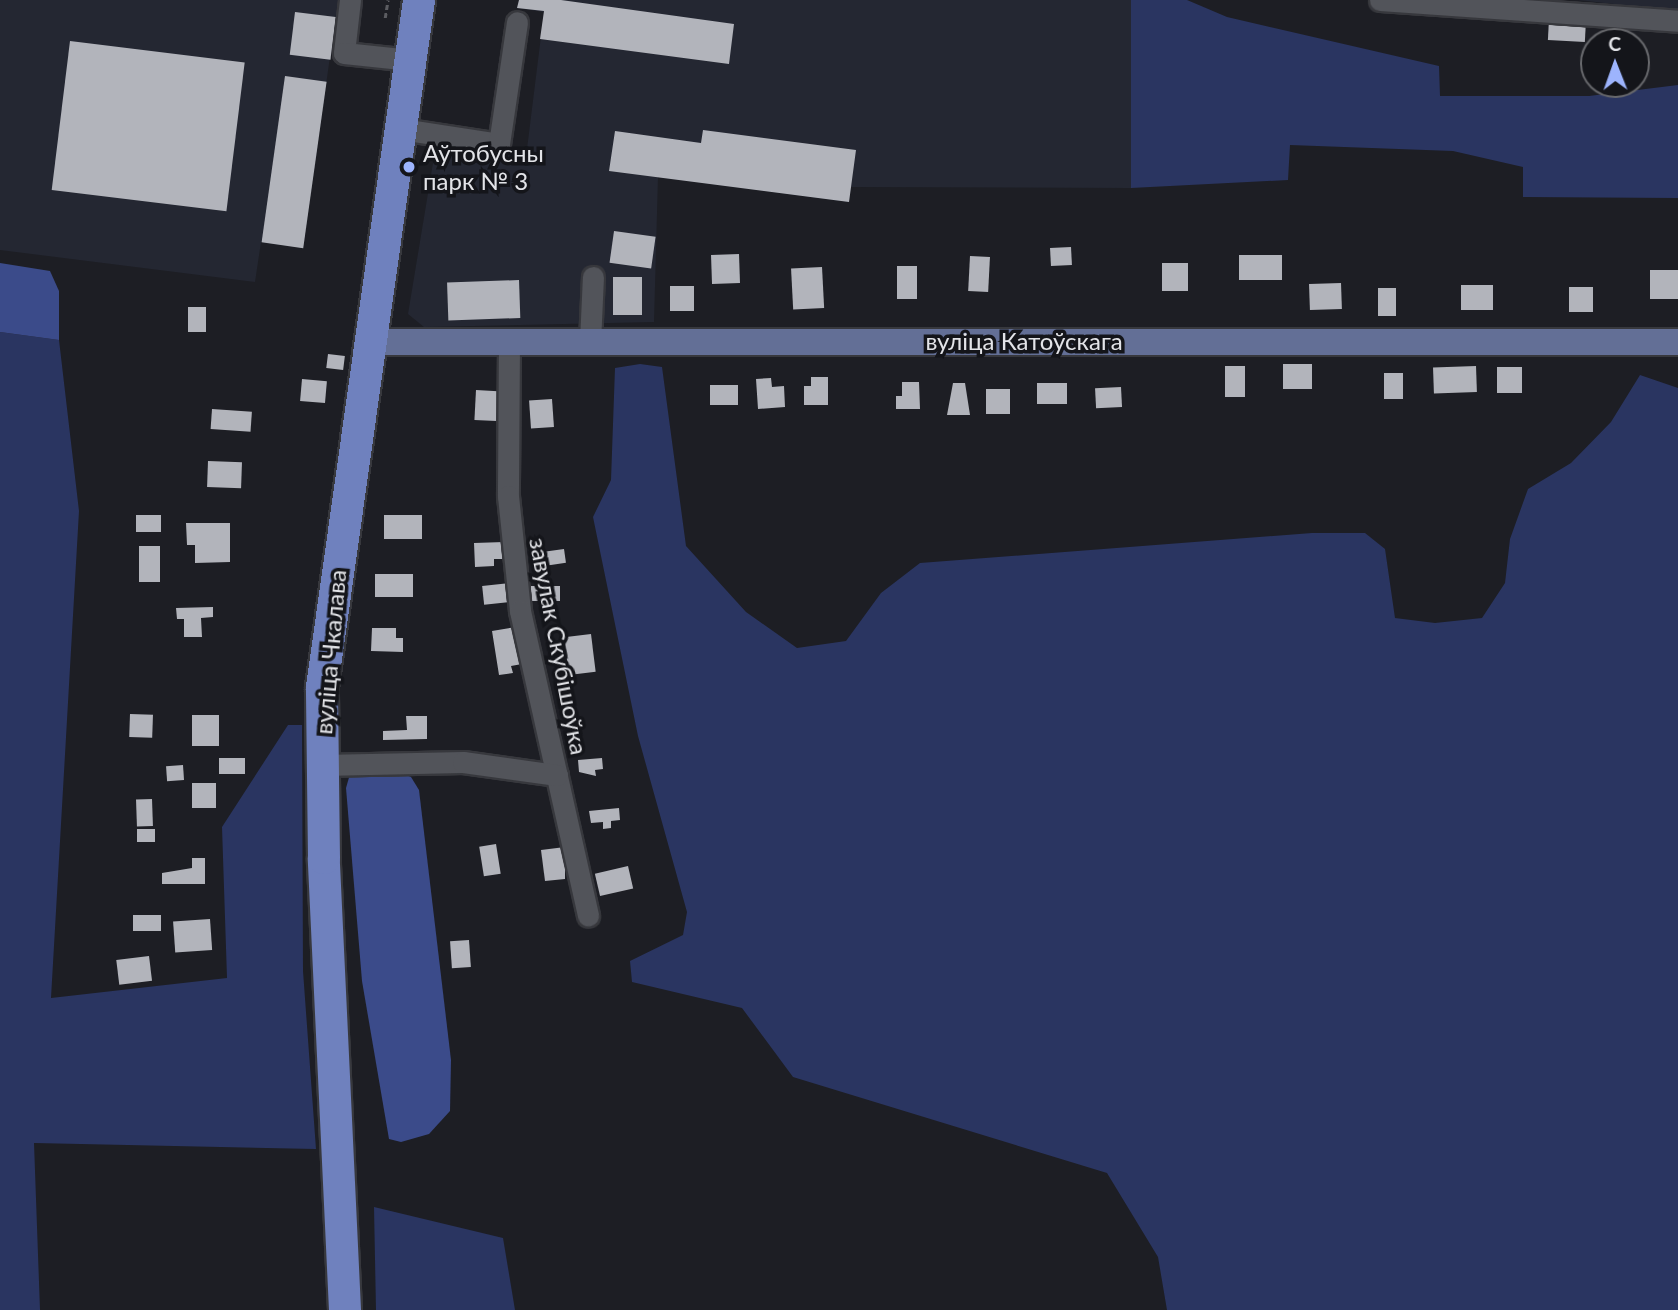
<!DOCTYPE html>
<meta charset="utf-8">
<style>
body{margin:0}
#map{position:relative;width:1678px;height:1310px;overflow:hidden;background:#1d1e24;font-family:Lato,sans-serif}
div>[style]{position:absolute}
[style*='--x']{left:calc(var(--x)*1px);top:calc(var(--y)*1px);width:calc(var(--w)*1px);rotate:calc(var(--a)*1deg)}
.built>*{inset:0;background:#242732}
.green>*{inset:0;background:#2a3561}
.forest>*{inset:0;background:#3b4b8a}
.building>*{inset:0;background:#b2b4bb;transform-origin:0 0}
.path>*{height:2.5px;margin-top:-1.25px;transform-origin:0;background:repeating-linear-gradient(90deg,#5b5c61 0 5px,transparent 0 8.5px)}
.roads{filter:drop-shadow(2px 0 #37383d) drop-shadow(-2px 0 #37383d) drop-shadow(0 2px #37383d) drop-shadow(0 -2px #37383d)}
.minor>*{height:21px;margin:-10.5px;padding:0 10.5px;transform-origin:10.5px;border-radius:10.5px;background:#52545a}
.major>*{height:26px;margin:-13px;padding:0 13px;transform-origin:13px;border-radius:13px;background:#636f96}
.highway>*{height:32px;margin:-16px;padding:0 16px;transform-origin:16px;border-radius:16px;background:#6f81be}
.dots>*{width:19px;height:19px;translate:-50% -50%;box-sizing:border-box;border:4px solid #14151a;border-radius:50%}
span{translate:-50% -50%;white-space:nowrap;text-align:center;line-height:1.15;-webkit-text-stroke:7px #14151a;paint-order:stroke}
.poi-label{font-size:24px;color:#e3e4e8}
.left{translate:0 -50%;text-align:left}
.street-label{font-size:24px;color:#e3e4e8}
.north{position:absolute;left:1580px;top:28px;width:70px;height:70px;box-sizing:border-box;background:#14151a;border:2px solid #67686c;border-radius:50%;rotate:359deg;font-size:19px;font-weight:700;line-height:28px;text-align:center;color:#e3e4e8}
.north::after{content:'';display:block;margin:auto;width:24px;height:32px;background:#9db4fd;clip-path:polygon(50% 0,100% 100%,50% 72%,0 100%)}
</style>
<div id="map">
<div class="built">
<div style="clip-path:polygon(0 0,338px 0,303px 248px,261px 242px,255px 282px,0 250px)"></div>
<div style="clip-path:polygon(519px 0,1131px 0,1131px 188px,851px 187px,849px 202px,658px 177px,654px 322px,424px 327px,408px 314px,436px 145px,526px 157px,544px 12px,517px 8px)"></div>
<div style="clip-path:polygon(1578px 0,1678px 0,1678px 11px,1676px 11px)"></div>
</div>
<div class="green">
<div style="clip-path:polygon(1131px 0,1187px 0,1227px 17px,1439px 66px,1440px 96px,1589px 96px,1678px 85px,1678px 198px,1523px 197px,1523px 167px,1453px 151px,1290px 145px,1288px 180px,1131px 188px)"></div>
<div style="clip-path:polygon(0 332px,59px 340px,79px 511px,51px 998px,227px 978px,222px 827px,288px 725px,302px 725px,303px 971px,316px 1149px,34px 1143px,40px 1310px,0 1310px)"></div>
<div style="clip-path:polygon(640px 364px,662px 367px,686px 546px,746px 612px,797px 648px,846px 641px,881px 593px,920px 563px,1312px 533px,1365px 533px,1385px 549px,1395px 618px,1435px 623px,1482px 618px,1505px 583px,1510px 539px,1528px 489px,1571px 463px,1611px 422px,1640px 375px,1678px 388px,1678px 1310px,1167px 1310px,1158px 1257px,1107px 1173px,793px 1077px,742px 1008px,632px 982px,630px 961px,683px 935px,687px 912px,638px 736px,593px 517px,611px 480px,615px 368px)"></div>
<div style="clip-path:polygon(374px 1207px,503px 1238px,515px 1310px,376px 1310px)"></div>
</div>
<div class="forest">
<div style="clip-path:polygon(0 263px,50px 271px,59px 291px,59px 340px,0 332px)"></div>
<div style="clip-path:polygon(393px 770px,411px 777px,419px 790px,451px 1060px,450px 1111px,429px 1134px,401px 1142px,389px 1139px,362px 981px,346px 788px,350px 774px)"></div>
</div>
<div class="building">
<div style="clip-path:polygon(519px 0,561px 0,734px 24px,729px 64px,540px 39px,544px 11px,517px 8px)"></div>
<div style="left:295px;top:12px;width:41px;height:43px;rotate:7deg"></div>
<div style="left:1549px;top:19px;width:37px;height:21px;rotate:3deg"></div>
<div style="left:70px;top:41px;width:176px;height:150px;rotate:7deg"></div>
<div style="left:285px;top:76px;width:42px;height:168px;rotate:8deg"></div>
<div style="clip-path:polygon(703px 130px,856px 150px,849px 202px,609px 171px,615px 131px,701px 143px)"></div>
<div style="left:614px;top:231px;width:42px;height:32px;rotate:8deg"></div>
<div style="left:1071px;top:247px;width:18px;height:21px;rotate:87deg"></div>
<div style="left:739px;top:254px;width:29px;height:28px;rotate:88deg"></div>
<div style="left:1282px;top:255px;width:25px;height:43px;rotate:90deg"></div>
<div style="left:970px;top:256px;width:20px;height:35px;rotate:3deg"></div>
<div style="left:1162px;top:263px;width:26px;height:28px"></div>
<div style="left:917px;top:266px;width:33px;height:20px;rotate:90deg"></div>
<div style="left:822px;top:267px;width:41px;height:31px;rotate:87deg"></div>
<div style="left:1650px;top:270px;width:28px;height:29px"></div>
<div style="left:613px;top:277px;width:29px;height:38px"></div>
<div style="left:519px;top:280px;width:38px;height:72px;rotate:88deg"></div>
<div style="left:1341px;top:283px;width:26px;height:32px;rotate:88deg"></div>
<div style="left:1461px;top:285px;width:32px;height:25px"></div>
<div style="left:670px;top:286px;width:24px;height:25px"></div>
<div style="left:1569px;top:287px;width:24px;height:25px"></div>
<div style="left:1378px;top:288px;width:18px;height:28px"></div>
<div style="left:188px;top:307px;width:18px;height:25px"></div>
<div style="left:328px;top:354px;width:17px;height:14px;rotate:7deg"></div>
<div style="left:1312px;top:364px;width:25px;height:29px;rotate:90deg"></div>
<div style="left:1225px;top:366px;width:20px;height:31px"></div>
<div style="left:1476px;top:366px;width:26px;height:43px;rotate:88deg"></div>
<div style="left:1497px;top:367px;width:25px;height:26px"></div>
<div style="left:1384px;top:373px;width:19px;height:26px"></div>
<div style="clip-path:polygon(811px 377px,828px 377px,828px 405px,804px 405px,804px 386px,811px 386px)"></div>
<div style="clip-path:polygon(771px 378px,772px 387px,784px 386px,785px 407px,758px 409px,756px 379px)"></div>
<div style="left:302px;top:379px;width:25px;height:22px;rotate:5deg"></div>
<div style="clip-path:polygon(902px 382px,919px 382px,920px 409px,896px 409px,896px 396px,902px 396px)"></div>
<div style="clip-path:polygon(953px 383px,965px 383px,970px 415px,947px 415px)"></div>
<div style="left:1037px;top:383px;width:30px;height:21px"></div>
<div style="left:738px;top:385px;width:20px;height:28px;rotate:90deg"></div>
<div style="left:1121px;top:387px;width:20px;height:26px;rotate:87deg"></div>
<div style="left:986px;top:389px;width:24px;height:25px"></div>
<div style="left:476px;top:390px;width:22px;height:30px;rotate:3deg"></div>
<div style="left:552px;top:399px;width:28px;height:23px;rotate:86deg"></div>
<div style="left:212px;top:409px;width:40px;height:20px;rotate:4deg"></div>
<div style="left:208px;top:461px;width:34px;height:26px;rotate:2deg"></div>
<div style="left:161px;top:515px;width:17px;height:25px;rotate:90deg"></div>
<div style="left:384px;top:515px;width:38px;height:24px"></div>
<div style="clip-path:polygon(186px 523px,230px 523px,230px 562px,195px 563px,195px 545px,187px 545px)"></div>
<div style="clip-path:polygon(504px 542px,504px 559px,494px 559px,494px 566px,475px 567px,474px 543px)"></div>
<div style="left:139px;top:546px;width:21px;height:36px"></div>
<div style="left:564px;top:549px;width:14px;height:22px;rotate:82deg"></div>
<div style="left:375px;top:574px;width:38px;height:23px"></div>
<div style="left:510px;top:583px;width:19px;height:28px;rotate:84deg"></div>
<div style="left:560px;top:586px;width:15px;height:29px;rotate:90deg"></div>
<div style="clip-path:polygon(213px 607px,213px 617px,201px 618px,202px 637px,184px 637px,184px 619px,177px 619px,176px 608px)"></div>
<div style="clip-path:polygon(516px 627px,522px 664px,511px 666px,513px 673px,499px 675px,492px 631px)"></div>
<div style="clip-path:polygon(372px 628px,396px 628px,396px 638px,403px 638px,403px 652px,371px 651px)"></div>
<div style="left:591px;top:634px;width:38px;height:27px;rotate:83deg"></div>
<div style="left:130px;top:714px;width:23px;height:23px;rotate:2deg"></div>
<div style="left:192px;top:715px;width:27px;height:31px"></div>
<div style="clip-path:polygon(406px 716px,427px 716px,427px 739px,383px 740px,383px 731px,407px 730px)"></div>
<div style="left:219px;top:758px;width:26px;height:16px"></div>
<div style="clip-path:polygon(602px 758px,603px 769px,595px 770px,596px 776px,579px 772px,578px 760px)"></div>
<div style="left:183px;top:765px;width:15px;height:17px;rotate:86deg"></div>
<div style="left:192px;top:783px;width:24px;height:25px"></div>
<div style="left:152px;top:799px;width:27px;height:16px;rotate:88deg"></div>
<div style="clip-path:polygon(619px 808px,620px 820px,611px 821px,611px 828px,603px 829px,603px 822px,591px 823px,589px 811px)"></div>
<div style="left:155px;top:829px;width:13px;height:18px;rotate:90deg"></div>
<div style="left:496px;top:844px;width:30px;height:17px;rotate:81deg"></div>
<div style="clip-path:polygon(565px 847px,565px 879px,545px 881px,541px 850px)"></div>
<div style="clip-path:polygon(192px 858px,205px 858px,205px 884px,162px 884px,162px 873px,192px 868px)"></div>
<div style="left:628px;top:866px;width:23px;height:34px;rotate:77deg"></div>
<div style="left:133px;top:915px;width:28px;height:16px"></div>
<div style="left:210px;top:919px;width:31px;height:37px;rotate:86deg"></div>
<div style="left:469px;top:940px;width:27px;height:19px;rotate:86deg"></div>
<div style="left:149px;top:956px;width:25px;height:33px;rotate:83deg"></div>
</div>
<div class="path">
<div style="--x:385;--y:18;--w:18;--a:-81"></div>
</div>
<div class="roads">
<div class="minor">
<div style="--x:350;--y:0;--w:53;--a:96.5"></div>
<div style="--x:344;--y:53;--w:67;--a:6"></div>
<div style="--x:1380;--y:0;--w:299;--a:4"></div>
<div style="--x:401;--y:129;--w:99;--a:8.7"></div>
<div style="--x:499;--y:144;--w:123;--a:-81.6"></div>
<div style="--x:509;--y:342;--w:154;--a:90.4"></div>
<div style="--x:508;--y:496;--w:116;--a:84"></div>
<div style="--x:520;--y:611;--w:312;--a:77.4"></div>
<div style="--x:590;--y:342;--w:65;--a:-87.4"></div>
<div style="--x:322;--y:765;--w:141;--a:-1.2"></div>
<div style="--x:463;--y:762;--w:95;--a:7.9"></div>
</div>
<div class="major">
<div style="--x:371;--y:342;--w:1307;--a:0"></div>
</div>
<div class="highway">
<div style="--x:345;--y:1310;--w:452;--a:-92.7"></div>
<div style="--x:324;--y:858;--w:171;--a:-90.7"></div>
<div style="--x:322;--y:687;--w:694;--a:-81.96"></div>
</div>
</div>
<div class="dots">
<div style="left:409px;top:167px;background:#9db4fd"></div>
</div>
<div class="poi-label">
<span class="left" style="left:423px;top:167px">Аўтобусны<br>парк № 3</span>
</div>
<div class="street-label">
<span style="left:1024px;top:341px">вуліца Катоўскага</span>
<span style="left:559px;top:646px;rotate:79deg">завулак Скубішоўка</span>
<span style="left:330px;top:652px;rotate:-85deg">вуліца Чкалава</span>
</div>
<div class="north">С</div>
</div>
